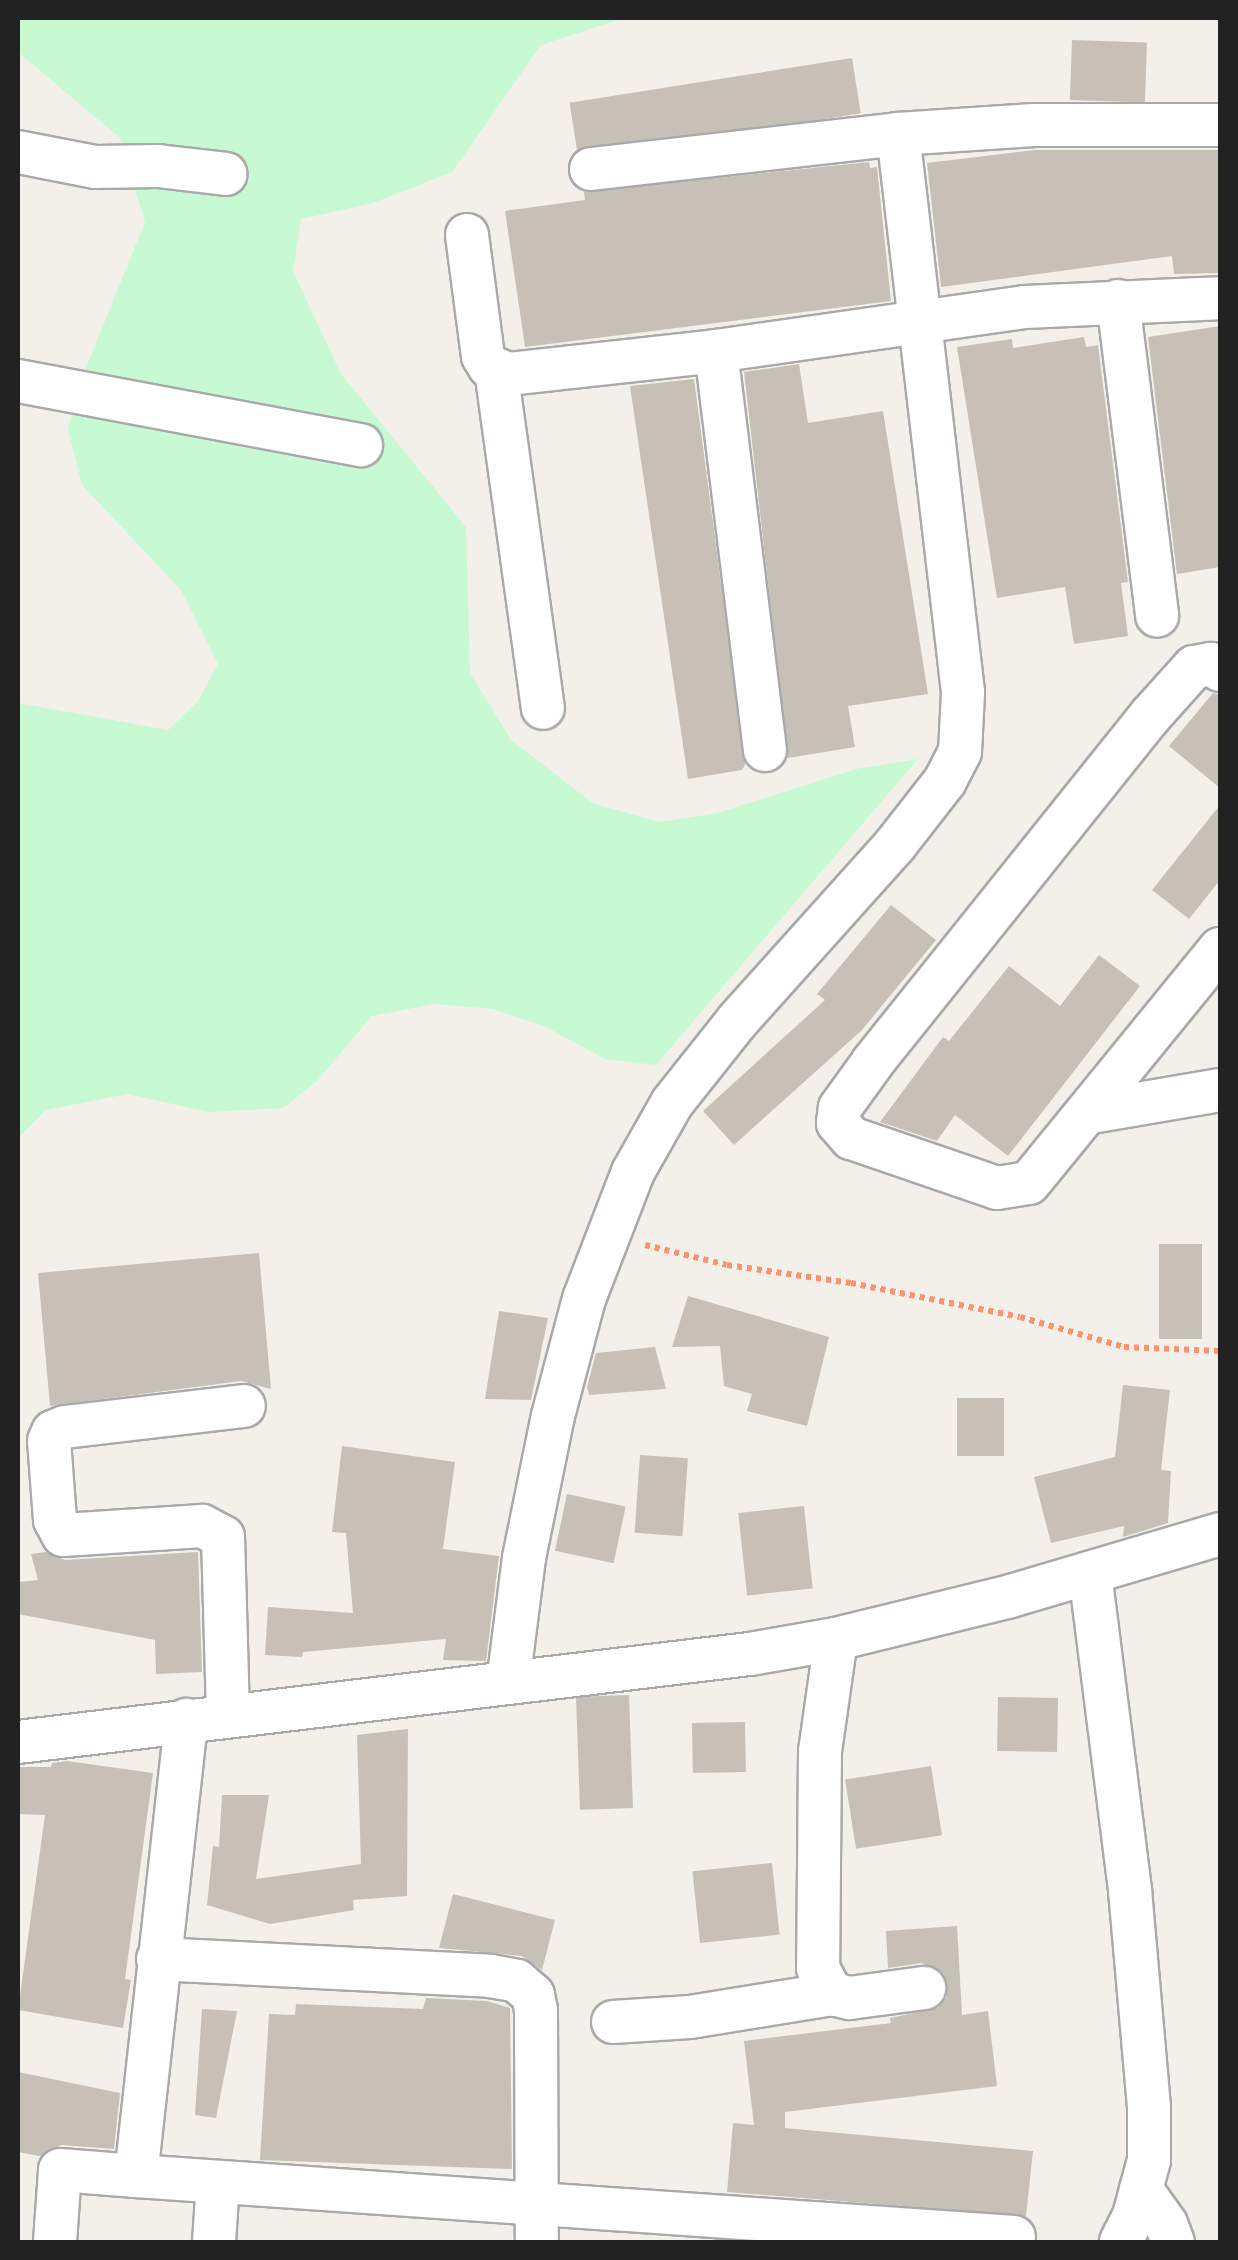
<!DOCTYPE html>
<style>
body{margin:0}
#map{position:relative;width:1238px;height:2260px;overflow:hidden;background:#f2f0e8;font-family:Signika,sans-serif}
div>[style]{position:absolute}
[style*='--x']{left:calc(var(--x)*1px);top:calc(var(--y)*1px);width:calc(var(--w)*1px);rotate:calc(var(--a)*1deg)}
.park>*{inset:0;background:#c7fad3}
.building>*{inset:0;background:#c7c0b7;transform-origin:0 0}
.path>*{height:6px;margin-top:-3px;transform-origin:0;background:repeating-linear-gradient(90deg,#fa9371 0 5px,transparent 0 10px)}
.roads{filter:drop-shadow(2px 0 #a9a9a9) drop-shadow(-2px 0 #a9a9a9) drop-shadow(0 2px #a9a9a9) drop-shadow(0 -2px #a9a9a9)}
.minor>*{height:42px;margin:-21px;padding:0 21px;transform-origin:21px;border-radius:21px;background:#fff}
span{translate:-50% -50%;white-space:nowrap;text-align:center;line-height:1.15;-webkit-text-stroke:10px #fff;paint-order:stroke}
.frame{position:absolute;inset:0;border:20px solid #222;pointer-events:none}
</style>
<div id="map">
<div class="park">
<div style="clip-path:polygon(18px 18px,624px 18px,541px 45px,452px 172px,373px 203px,301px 219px,293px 271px,341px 374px,466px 527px,470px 673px,511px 740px,594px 804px,660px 822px,718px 813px,856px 769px,918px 759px,656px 1065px,605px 1059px,544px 1026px,493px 1009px,434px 1004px,372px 1016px,317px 1081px,283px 1108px,209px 1112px,127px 1094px,46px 1110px,18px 1138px,18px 703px,168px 730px,198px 701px,218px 664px,181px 590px,82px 485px,68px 429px,77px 390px,145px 222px,120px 138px,18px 52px)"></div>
</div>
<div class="building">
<div style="left:1072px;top:40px;width:75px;height:60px;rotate:2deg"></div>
<div style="left:852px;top:58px;width:56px;height:286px;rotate:81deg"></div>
<div style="clip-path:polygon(1035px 150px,1220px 150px,1220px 273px,1174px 274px,1172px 256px,941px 287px,927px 163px)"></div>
<div style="clip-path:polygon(869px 162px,870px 168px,877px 167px,891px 301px,525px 347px,505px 211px,585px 200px,584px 192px)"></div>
<div style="clip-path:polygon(1220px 326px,1220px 567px,1177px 574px,1148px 337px)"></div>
<div style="clip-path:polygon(1084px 337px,1086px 347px,1098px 345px,1128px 582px,1121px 583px,1128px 636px,1074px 644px,1065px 587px,997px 598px,957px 347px,1012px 339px,1013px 348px)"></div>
<div style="clip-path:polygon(799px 364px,808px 423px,883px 411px,928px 694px,848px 706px,855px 747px,788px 758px,744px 372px)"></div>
<div style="clip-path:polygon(694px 379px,745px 765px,742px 770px,688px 779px,630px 386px)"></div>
<div style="clip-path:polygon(1213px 693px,1220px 695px,1220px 788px,1169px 746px)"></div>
<div style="clip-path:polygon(1220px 805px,1220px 880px,1189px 919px,1152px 890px)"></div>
<div style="clip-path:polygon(891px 905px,936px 940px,862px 1030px,734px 1145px,703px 1111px,825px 1000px,817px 994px)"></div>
<div style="clip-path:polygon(1099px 955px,1140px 986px,1008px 1156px,955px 1115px,937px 1141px,880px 1122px,943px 1037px,949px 1041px,1009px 966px,1060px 1006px)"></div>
<div style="left:1159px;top:1244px;width:43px;height:95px"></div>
<div style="clip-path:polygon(259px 1253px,271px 1389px,241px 1381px,50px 1406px,38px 1273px)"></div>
<div style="clip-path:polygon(688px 1296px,829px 1337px,807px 1426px,747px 1411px,752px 1394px,724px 1386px,720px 1346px,672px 1347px)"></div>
<div style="clip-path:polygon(499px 1311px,548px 1318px,531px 1400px,485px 1399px)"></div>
<div style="clip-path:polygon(655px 1347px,666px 1389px,589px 1395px,587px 1387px,596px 1353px)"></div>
<div style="clip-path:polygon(1123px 1385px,1170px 1390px,1161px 1470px,1171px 1471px,1168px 1523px,1123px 1537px,1124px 1526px,1051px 1543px,1034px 1477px,1115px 1457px)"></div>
<div style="left:957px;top:1398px;width:47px;height:58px"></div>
<div style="clip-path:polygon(342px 1446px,455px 1462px,443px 1549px,499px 1556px,486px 1661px,443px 1660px,446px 1639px,303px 1652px,302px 1657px,265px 1655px,268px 1607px,353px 1613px,346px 1533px,332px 1532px)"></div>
<div style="left:640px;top:1455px;width:48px;height:78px;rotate:4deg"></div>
<div style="left:567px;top:1494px;width:60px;height:58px;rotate:12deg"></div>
<div style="left:804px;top:1506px;width:83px;height:66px;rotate:84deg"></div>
<div style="clip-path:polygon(46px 1552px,65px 1560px,198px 1552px,202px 1672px,156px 1674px,155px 1640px,18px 1614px,18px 1582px,38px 1580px,31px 1554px)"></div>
<div style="left:629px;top:1695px;width:113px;height:53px;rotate:88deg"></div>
<div style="left:998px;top:1697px;width:60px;height:54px;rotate:1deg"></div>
<div style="left:745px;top:1722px;width:50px;height:53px;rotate:89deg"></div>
<div style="clip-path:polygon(408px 1729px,407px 1896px,353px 1900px,354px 1910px,270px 1924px,207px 1905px,213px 1846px,219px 1847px,222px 1795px,269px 1795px,256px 1879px,361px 1864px,357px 1735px)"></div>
<div style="clip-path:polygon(67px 1761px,153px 1773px,125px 1979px,131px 1980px,123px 2028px,18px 2010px,45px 1815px,18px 1814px,18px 1767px,51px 1767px,52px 1763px)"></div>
<div style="left:931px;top:1766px;width:70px;height:87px;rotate:81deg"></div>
<div style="left:772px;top:1863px;width:72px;height:80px;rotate:84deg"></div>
<div style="clip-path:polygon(453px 1894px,555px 1920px,542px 1970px,522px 1956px,439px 1948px)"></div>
<div style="clip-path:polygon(957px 1926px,962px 2015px,988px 2011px,997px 2086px,785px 2112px,785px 2128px,1033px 2151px,1026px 2216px,727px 2192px,733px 2123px,754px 2125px,744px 2041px,891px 2023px,890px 2018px,938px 2008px,947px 1997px,944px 1974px,922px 1963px,888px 1968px,886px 1931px)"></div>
<div style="clip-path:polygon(426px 1998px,487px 2001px,510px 2008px,512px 2169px,260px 2160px,269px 2014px,295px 2015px,296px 2004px,423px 2009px)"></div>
<div style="clip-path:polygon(202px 2009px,237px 2011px,216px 2118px,195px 2115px)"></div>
<div style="clip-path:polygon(18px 2072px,120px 2093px,114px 2149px,62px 2145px,39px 2156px,18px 2152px)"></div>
</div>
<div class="path">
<div style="--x:645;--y:1245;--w:84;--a:13.7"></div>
<div style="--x:727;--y:1265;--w:125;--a:8.3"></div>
<div style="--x:851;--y:1283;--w:172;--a:11.4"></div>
<div style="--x:1020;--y:1317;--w:108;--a:16.1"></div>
<div style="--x:1124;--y:1347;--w:96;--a:2.4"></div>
</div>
<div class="roads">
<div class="minor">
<div style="--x:18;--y:152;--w:78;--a:11"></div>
<div style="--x:95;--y:167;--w:63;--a:-0.9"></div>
<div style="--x:158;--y:166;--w:68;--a:6.7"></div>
<div style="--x:591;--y:169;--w:309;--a:-6.5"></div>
<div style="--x:898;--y:134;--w:136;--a:-3.8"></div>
<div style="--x:1034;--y:125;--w:186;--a:0"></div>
<div style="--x:467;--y:235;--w:122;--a:82.5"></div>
<div style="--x:483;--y:356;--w:12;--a:59"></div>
<div style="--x:489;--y:366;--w:21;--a:23"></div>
<div style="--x:508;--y:374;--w:209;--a:-6.3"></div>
<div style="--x:716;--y:351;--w:312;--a:-8.1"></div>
<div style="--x:1025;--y:307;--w:195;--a:-2.6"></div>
<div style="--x:1118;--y:301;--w:317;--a:82.9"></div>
<div style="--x:716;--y:351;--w:402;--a:83"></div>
<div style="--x:496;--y:370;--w:341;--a:82.1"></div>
<div style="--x:18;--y:381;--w:349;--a:10.6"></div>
<div style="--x:1220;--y:670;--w:11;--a:-146"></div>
<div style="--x:1211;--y:664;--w:17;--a:170"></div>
<div style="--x:1194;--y:667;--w:66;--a:131.9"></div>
<div style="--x:1150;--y:716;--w:443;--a:128.7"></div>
<div style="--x:873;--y:1062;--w:57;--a:125.7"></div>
<div style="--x:840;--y:1108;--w:15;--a:98"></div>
<div style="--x:838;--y:1123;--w:20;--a:49"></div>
<div style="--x:851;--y:1138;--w:154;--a:18.9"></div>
<div style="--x:997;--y:1188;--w:32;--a:-9"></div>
<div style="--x:1029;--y:1183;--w:302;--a:-50.8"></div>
<div style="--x:1091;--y:1112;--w:131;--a:-9.7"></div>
<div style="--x:1090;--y:1573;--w:320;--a:82.8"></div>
<div style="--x:1130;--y:1890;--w:219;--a:85"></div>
<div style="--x:1149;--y:2108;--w:52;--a:90"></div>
<div style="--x:1149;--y:2160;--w:58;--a:105"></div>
<div style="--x:1134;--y:2216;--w:29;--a:117"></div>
<div style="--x:836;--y:1639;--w:113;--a:98.1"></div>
<div style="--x:820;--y:1751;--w:217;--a:90.5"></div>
<div style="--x:818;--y:1968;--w:30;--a:62"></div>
<div style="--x:832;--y:1994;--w:18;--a:13"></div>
<div style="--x:850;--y:1998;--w:75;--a:-7.7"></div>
<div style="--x:508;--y:1683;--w:126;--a:-82.7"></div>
<div style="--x:524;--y:1558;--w:145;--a:-78.5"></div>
<div style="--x:553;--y:1416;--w:121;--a:-75.2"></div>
<div style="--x:584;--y:1299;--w:136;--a:-68.9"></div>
<div style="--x:633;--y:1172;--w:79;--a:-60.5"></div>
<div style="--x:672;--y:1103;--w:106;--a:-51.5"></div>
<div style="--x:738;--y:1020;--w:235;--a:-48.1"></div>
<div style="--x:895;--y:845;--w:81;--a:-52"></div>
<div style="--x:945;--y:781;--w:33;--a:-63"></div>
<div style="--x:960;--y:752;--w:60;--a:-87.1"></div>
<div style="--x:963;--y:692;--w:562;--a:-96.64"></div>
<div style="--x:228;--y:1715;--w:178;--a:-91.6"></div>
<div style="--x:223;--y:1537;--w:24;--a:-152"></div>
<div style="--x:202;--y:1526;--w:139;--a:176.3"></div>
<div style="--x:63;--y:1535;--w:17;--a:-118"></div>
<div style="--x:55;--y:1520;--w:79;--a:-94.3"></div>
<div style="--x:49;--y:1441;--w:10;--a:-66"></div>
<div style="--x:53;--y:1432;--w:13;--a:-23"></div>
<div style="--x:65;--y:1427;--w:180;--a:-6.7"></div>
<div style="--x:18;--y:1742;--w:737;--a:-6.86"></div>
<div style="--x:750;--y:1654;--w:87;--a:-9.9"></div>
<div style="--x:836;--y:1639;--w:180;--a:-13.8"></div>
<div style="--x:1011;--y:1596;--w:218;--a:-16.5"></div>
<div style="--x:158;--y:1959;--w:332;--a:2.9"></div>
<div style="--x:490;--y:1976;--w:27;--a:10"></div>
<div style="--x:517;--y:1981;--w:21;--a:41"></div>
<div style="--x:533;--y:1995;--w:15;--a:79"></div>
<div style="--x:536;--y:2010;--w:232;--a:89.8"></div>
<div style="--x:613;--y:2022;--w:77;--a:-3.7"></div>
<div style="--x:690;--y:2017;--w:144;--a:-9.2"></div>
<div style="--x:136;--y:2176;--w:880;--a:3.97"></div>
<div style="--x:1141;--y:2189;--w:43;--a:54.5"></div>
<div style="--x:1166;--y:2224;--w:19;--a:69"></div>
<div style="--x:55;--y:2242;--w:72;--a:-86"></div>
<div style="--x:60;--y:2170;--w:76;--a:4.5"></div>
<div style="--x:136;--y:2176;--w:459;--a:-83.7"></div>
<div style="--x:214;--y:2242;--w:60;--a:-86.2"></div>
</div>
</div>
<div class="frame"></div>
</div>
